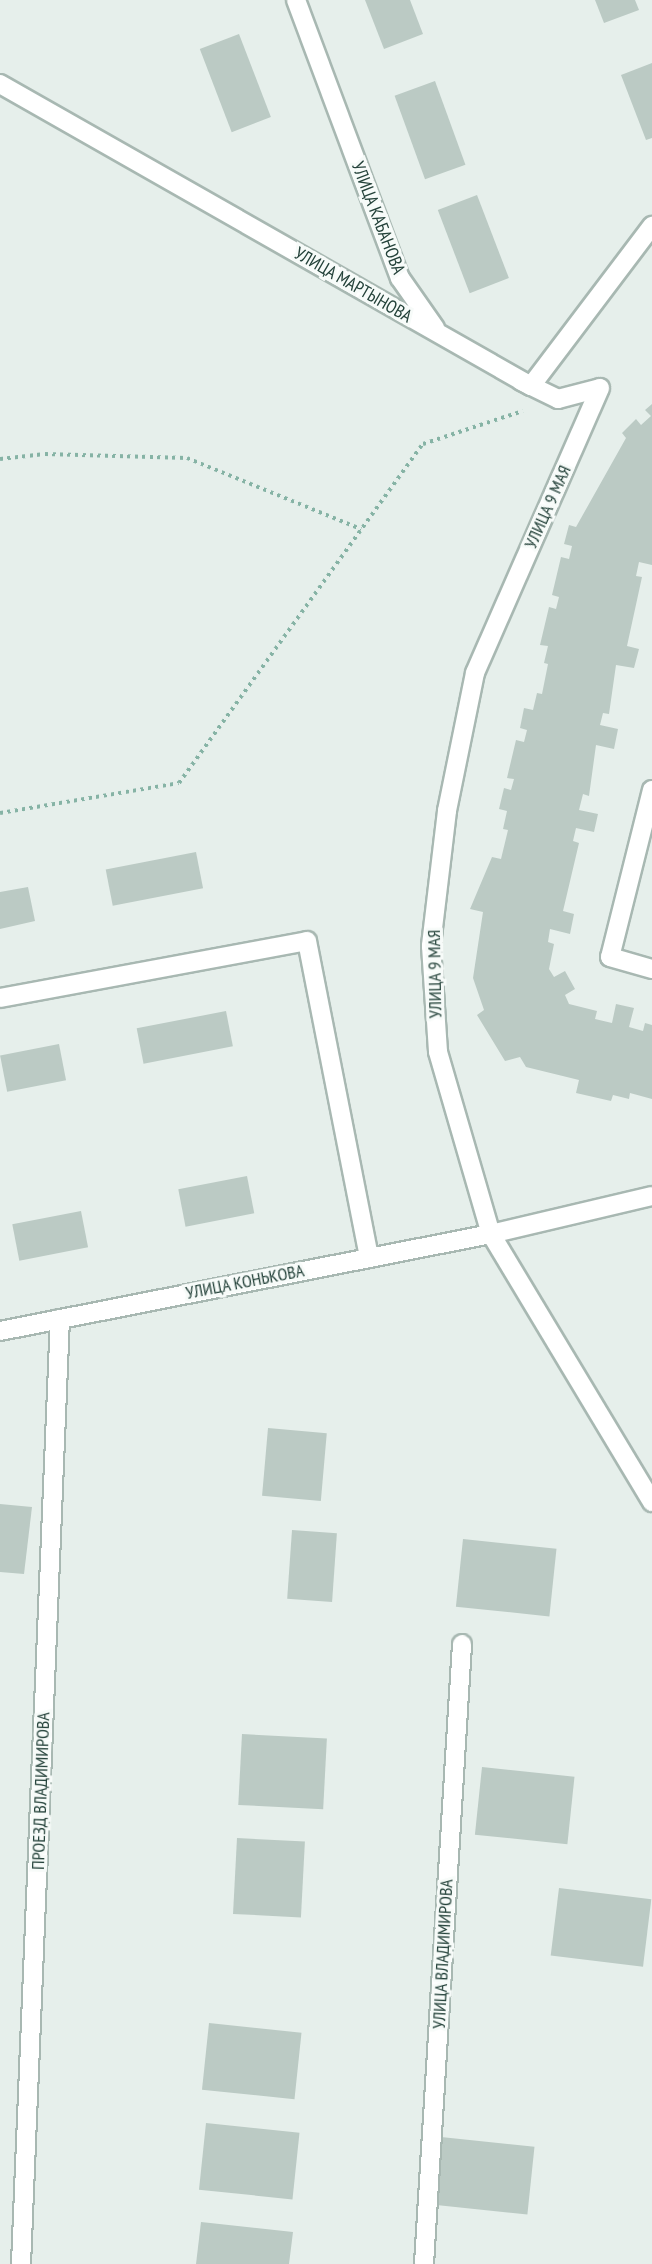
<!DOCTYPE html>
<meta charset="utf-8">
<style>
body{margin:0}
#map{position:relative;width:652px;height:2264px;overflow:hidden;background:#e6efeb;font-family:"PT Sans Narrow",sans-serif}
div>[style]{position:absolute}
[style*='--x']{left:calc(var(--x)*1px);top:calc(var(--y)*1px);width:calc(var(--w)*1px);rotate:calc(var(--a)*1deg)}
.building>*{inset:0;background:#bbcac4;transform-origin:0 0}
.path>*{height:4px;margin-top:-2px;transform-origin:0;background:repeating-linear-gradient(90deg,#86b3a5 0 3px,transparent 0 7.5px)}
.roads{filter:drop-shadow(2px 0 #a8b8b2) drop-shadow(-2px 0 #a8b8b2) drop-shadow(0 2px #a8b8b2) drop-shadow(0 -2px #a8b8b2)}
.minor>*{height:18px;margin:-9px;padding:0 9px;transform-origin:9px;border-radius:9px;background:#fff}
span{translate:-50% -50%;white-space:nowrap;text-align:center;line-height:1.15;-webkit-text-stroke:6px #f7fbf9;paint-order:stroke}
.street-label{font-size:18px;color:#24423a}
</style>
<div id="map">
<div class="building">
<div style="clip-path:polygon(365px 0,410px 0,423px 34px,384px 49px)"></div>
<div style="clip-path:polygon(595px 0,635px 0,639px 10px,604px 23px)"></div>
<div style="left:239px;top:34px;width:89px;height:42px;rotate:69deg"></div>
<div style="clip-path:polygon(652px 63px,652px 138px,646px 140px,621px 75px)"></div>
<div style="left:435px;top:81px;width:89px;height:43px;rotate:70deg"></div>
<div style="left:477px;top:195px;width:89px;height:42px;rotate:69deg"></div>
<div style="clip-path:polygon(652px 404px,652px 565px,639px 562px,636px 576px,642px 577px,627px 646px,639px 649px,634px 668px,616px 665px,609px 714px,603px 713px,600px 725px,618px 729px,614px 749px,596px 745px,589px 796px,583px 794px,579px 810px,598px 814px,594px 832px,576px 828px,573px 841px,579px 843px,563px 911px,574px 914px,570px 934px,550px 929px,548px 942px,554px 944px,549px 969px,554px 977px,565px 971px,575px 989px,565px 995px,569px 1004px,597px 1011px,595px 1019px,612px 1023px,616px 1004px,634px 1008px,629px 1027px,643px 1031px,645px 1023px,652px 1025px,652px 1099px,630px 1093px,629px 1099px,613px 1095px,611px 1101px,576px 1093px,579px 1080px,526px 1067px,520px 1057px,505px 1061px,477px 1015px,484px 1010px,473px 978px,483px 912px,470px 909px,492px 857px,501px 859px,508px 830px,503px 829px,507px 811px,499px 809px,504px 788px,511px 790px,514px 779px,507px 778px,516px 740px,524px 742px,527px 730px,520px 728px,524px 708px,533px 710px,537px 693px,542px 694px,548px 664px,544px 663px,548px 646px,540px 645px,549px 607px,556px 609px,559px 597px,552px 595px,561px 557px,569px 559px,572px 546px,564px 544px,569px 525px,576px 527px,626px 438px,622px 433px,636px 419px,641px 425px,651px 416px,645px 410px)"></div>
<div style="left:196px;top:852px;width:37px;height:92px;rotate:79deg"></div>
<div style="clip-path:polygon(28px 887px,35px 921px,0 929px,0 892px)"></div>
<div style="left:226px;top:1011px;width:36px;height:91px;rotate:79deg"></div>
<div style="left:59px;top:1044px;width:37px;height:60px;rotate:79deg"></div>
<div style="left:247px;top:1176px;width:38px;height:70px;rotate:79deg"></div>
<div style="left:81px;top:1211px;width:37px;height:70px;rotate:79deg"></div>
<div style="left:268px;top:1428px;width:59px;height:68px;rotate:5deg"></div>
<div style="clip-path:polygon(0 1504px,32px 1507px,24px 1574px,0 1572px)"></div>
<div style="left:292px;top:1530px;width:45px;height:69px;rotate:4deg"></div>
<div style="left:463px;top:1539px;width:94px;height:68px;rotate:6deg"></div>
<div style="left:242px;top:1734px;width:85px;height:71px;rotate:3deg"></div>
<div style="left:482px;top:1767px;width:93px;height:68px;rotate:6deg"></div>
<div style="left:237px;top:1838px;width:68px;height:76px;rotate:3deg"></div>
<div style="left:559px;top:1888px;width:93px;height:68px;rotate:7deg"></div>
<div style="left:209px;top:2023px;width:93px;height:67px;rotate:6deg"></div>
<div style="left:206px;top:2123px;width:94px;height:67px;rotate:6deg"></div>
<div style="left:441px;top:2137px;width:94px;height:68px;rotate:6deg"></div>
<div style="clip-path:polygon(201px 2222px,293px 2232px,289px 2264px,196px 2264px)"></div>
</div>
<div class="path">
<div style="--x:0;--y:459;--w:45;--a:-6.3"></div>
<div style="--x:45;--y:454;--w:142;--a:1.6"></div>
<div style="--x:187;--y:458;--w:188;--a:22.2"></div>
<div style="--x:0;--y:813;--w:181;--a:-9.5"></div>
<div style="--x:179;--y:783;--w:418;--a:-54.3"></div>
<div style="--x:423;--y:444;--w:105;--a:-18.3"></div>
</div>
<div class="roads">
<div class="minor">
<div style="--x:296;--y:0;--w:297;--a:69.5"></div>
<div style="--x:400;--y:278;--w:61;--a:55"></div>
<div style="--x:0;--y:84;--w:611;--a:29.63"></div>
<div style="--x:531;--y:386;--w:201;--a:-52.9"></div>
<div style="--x:521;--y:381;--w:41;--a:25.9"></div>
<div style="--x:558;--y:399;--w:43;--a:-14.7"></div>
<div style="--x:600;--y:388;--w:311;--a:113.7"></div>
<div style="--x:475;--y:673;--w:141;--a:101.5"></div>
<div style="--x:447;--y:811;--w:136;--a:96.8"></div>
<div style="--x:431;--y:946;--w:106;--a:86.2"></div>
<div style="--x:438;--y:1052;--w:190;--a:73.8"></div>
<div style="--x:491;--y:1234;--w:313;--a:59"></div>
<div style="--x:652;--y:790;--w:172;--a:104.1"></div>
<div style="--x:610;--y:957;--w:44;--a:15.9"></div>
<div style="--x:0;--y:998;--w:312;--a:-10.5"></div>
<div style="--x:307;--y:941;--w:323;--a:78.9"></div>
<div style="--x:0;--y:1331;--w:500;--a:-11.18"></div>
<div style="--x:491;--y:1234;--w:165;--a:-13.3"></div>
<div style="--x:21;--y:2264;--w:946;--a:-87.64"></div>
<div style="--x:424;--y:2264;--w:621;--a:-86.49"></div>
</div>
</div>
<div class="street-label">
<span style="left:378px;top:218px;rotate:69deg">УЛИЦА КАБАНОВА</span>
<span style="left:353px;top:285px;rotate:30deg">УЛИЦА МАРТЫНОВА</span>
<span style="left:548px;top:507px;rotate:-66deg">УЛИЦА 9 МАЯ</span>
<span style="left:435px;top:974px;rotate:-91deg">УЛИЦА 9 МАЯ</span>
<span style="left:245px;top:1282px;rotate:-11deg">УЛИЦА КОНЬКОВА</span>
<span style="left:41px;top:1791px;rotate:-88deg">ПРОЕЗД ВЛАДИМИРОВА</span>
<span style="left:443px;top:1954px;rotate:-87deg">УЛИЦА ВЛАДИМИРОВА</span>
</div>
</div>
